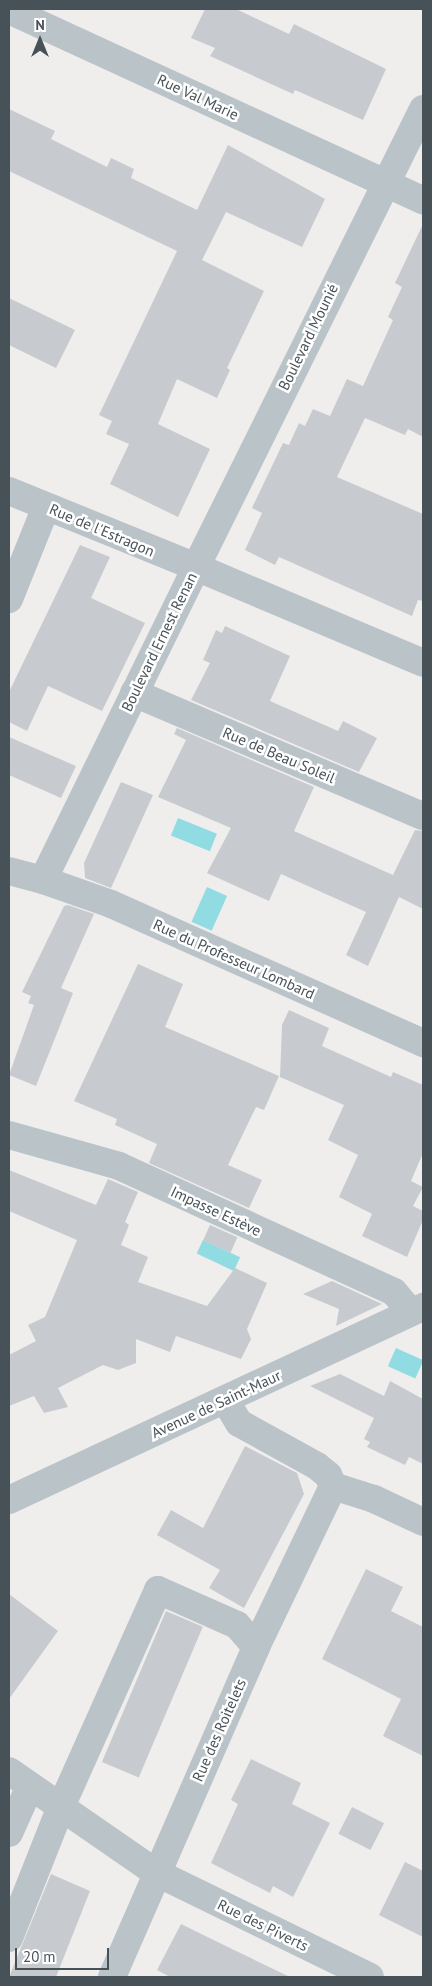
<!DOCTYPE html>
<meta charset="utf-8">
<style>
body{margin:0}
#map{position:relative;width:432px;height:1986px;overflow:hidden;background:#f0eded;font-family:"PT Sans",sans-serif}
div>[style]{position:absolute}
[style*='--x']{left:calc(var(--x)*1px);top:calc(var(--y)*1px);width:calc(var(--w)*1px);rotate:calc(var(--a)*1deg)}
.water>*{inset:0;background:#91dce2;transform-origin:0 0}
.building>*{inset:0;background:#c7cbcf;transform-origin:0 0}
.minor>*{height:28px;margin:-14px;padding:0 14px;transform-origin:14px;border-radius:14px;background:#bac3c8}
span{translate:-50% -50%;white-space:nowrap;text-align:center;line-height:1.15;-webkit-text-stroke:5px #fff;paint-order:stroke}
.street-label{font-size:15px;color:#475258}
.frame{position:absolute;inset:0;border:10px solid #475258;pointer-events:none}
.north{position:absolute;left:15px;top:15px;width:50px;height:50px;-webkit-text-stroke:4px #fff;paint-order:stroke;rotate:0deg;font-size:14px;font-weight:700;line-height:20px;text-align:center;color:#475258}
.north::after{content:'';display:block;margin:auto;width:18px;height:22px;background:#475258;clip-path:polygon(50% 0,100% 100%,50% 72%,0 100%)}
.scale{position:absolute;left:15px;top:1948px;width:94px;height:22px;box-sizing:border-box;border:2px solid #475258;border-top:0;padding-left:6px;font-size:15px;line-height:18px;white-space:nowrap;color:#475258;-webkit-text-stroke:4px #fff;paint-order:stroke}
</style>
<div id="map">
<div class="water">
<div style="left:178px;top:818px;width:42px;height:19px;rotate:22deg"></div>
<div style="left:207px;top:887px;width:22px;height:38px;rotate:24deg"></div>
<div style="left:203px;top:1240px;width:41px;height:15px;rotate:25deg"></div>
<div style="left:396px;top:1348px;width:30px;height:20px;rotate:24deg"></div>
</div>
<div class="building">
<div style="clip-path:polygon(205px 9px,236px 9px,289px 34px,294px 24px,386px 69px,363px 120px,295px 90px,293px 94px,210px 56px,215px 48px,191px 38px)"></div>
<div style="clip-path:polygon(9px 109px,55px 131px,51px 139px,107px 167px,111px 158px,134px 169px,131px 178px,197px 210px,228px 145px,325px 199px,302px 247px,226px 212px,202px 260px,264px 291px,227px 368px,230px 370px,217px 398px,177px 379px,158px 424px,210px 449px,178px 517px,110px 484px,129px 444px,106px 434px,112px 421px,99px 415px,177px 251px,9px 171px)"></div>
<div style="clip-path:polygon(423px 224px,423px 437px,408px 429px,405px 435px,365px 418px,337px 477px,423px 514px,423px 601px,418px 600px,412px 616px,279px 557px,275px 565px,245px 550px,262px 513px,252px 508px,283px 443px,289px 445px,299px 423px,305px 426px,313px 409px,330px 416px,347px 379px,363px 386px,393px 320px,388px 317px,402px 287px,395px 283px)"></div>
<div style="clip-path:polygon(9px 298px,75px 330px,56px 368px,9px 345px)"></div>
<div style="clip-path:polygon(80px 545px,110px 557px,91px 598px,145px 623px,102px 711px,48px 686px,27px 731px,9px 722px,9px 692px)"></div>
<div style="clip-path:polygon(225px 626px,290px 656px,270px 701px,338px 731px,343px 721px,377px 738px,359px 772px,191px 700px,210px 663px,203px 660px,216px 630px,222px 633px)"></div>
<div style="clip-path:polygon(177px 728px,314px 787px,294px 831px,393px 875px,415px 830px,423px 831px,423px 909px,399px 897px,368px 966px,346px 955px,366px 912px,281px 874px,269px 901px,207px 873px,231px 828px,158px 797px,186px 740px,174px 734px)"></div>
<div style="clip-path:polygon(9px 737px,76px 766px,61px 798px,9px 775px)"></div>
<div style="clip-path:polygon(121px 782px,153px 795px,111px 888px,85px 878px,84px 863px)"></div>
<div style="clip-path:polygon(68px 905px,94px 914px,61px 988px,73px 993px,36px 1086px,9px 1075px,34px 1005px,28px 1003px,31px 996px,22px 992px,64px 906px)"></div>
<div style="clip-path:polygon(138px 964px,183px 984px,165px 1027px,279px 1076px,264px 1110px,256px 1107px,228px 1165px,262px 1180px,249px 1208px,149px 1163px,157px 1144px,115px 1125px,117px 1119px,74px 1101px)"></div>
<div style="clip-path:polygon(289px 1010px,329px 1028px,322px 1046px,391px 1077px,393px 1072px,423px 1085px,423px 1153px,411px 1181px,423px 1187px,413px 1206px,423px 1211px,423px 1220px,407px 1257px,362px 1236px,372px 1214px,339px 1197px,358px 1155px,328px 1140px,344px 1105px,280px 1077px,282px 1025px)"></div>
<div style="clip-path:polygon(9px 1170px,96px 1205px,108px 1179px,138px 1192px,125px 1222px,129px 1225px,121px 1245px,148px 1257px,138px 1282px,207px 1306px,235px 1268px,267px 1283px,247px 1329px,251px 1339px,241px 1359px,176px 1336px,170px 1352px,136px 1339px,136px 1363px,118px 1370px,103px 1365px,58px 1388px,68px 1407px,44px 1413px,34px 1396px,9px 1406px,9px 1355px,36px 1341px,28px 1325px,45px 1317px,77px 1240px,9px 1211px)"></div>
<div style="left:210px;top:1225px;width:30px;height:17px;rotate:24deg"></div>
<div style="clip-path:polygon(332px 1281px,382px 1304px,336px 1326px,339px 1309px,303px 1294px)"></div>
<div style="clip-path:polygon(340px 1374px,384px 1396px,390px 1381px,423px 1399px,423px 1464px,409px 1457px,405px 1465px,367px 1447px,370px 1442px,364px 1439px,374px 1418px,310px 1386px)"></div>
<div style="clip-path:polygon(245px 1446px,297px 1473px,304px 1494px,244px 1608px,209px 1588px,220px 1570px,157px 1535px,171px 1510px,203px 1528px)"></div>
<div style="clip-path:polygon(366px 1569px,403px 1587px,391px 1611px,423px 1627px,423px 1756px,383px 1736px,401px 1699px,322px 1659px)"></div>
<div style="clip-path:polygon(9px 1594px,58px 1631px,9px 1699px)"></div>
<div style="left:166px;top:1611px;width:40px;height:164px;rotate:23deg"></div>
<div style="clip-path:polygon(251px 1759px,301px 1783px,292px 1804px,330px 1823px,293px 1897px,273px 1886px,270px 1893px,211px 1863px,238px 1804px,231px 1800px)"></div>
<div style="left:352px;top:1807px;width:36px;height:30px;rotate:27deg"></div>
<div style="clip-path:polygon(405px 1862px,423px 1871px,423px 1937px,379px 1915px)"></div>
<div style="clip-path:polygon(51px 1874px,90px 1891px,56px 1977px,9px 1977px)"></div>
<div style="clip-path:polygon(181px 1924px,234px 1950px,290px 1977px,170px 1977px,157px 1970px)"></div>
</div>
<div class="minor">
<div style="--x:9;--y:10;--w:456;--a:24.7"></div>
<div style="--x:9;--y:491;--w:202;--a:22.1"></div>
<div style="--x:196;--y:567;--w:511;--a:-63.64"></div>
<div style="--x:9;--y:599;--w:99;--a:-68.1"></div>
<div style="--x:134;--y:693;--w:314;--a:23.1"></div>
<div style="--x:9;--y:871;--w:35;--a:15"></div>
<div style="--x:43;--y:880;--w:348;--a:-63.9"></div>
<div style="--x:196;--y:567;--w:246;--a:22.9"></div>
<div style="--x:43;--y:880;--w:72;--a:19.4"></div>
<div style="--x:111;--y:904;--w:342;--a:24"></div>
<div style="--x:9;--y:1135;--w:114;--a:15.7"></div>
<div style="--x:119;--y:1166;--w:302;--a:24.6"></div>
<div style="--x:394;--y:1292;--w:26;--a:50"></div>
<div style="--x:333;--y:1486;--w:43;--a:17.6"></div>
<div style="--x:374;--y:1499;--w:54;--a:25.1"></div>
<div style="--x:9;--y:1500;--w:457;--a:-25"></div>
<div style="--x:9;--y:1771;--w:178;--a:34.7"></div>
<div style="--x:155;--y:1872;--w:239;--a:26"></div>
<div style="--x:9;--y:1833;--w:51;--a:-65.9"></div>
<div style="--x:9;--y:1938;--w:139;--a:-68.4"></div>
<div style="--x:60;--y:1809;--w:240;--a:-65.9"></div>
<div style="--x:158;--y:1590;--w:86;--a:23.9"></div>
<div style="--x:237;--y:1625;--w:29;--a:49"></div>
<div style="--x:112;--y:1977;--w:360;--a:-66.4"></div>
<div style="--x:256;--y:1647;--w:178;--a:-64.4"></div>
<div style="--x:333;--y:1486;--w:12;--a:-114"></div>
<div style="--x:328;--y:1475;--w:14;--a:-141"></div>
<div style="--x:317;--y:1466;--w:89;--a:-151.1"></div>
<div style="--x:239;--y:1423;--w:27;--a:-121"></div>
</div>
<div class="street-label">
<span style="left:198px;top:97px;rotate:25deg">Rue Val Marie</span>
<span style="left:308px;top:337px;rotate:-64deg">Boulevard Mounié</span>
<span style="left:102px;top:530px;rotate:23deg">Rue de l'Estragon</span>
<span style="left:159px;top:642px;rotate:-64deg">Boulevard Ernest Renan</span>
<span style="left:279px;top:755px;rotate:23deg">Rue de Beau Soleil</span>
<span style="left:234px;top:959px;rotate:24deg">Rue du Professeur Lombard</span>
<span style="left:216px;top:1211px;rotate:25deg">Impasse Estève</span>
<span style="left:216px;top:1404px;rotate:-25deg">Avenue de Saint-Maur</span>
<span style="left:219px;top:1730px;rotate:-66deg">Rue des Roitelets</span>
<span style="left:263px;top:1925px;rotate:26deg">Rue des Piverts</span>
</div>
<div class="frame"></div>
<div class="north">N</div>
<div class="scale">20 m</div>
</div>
